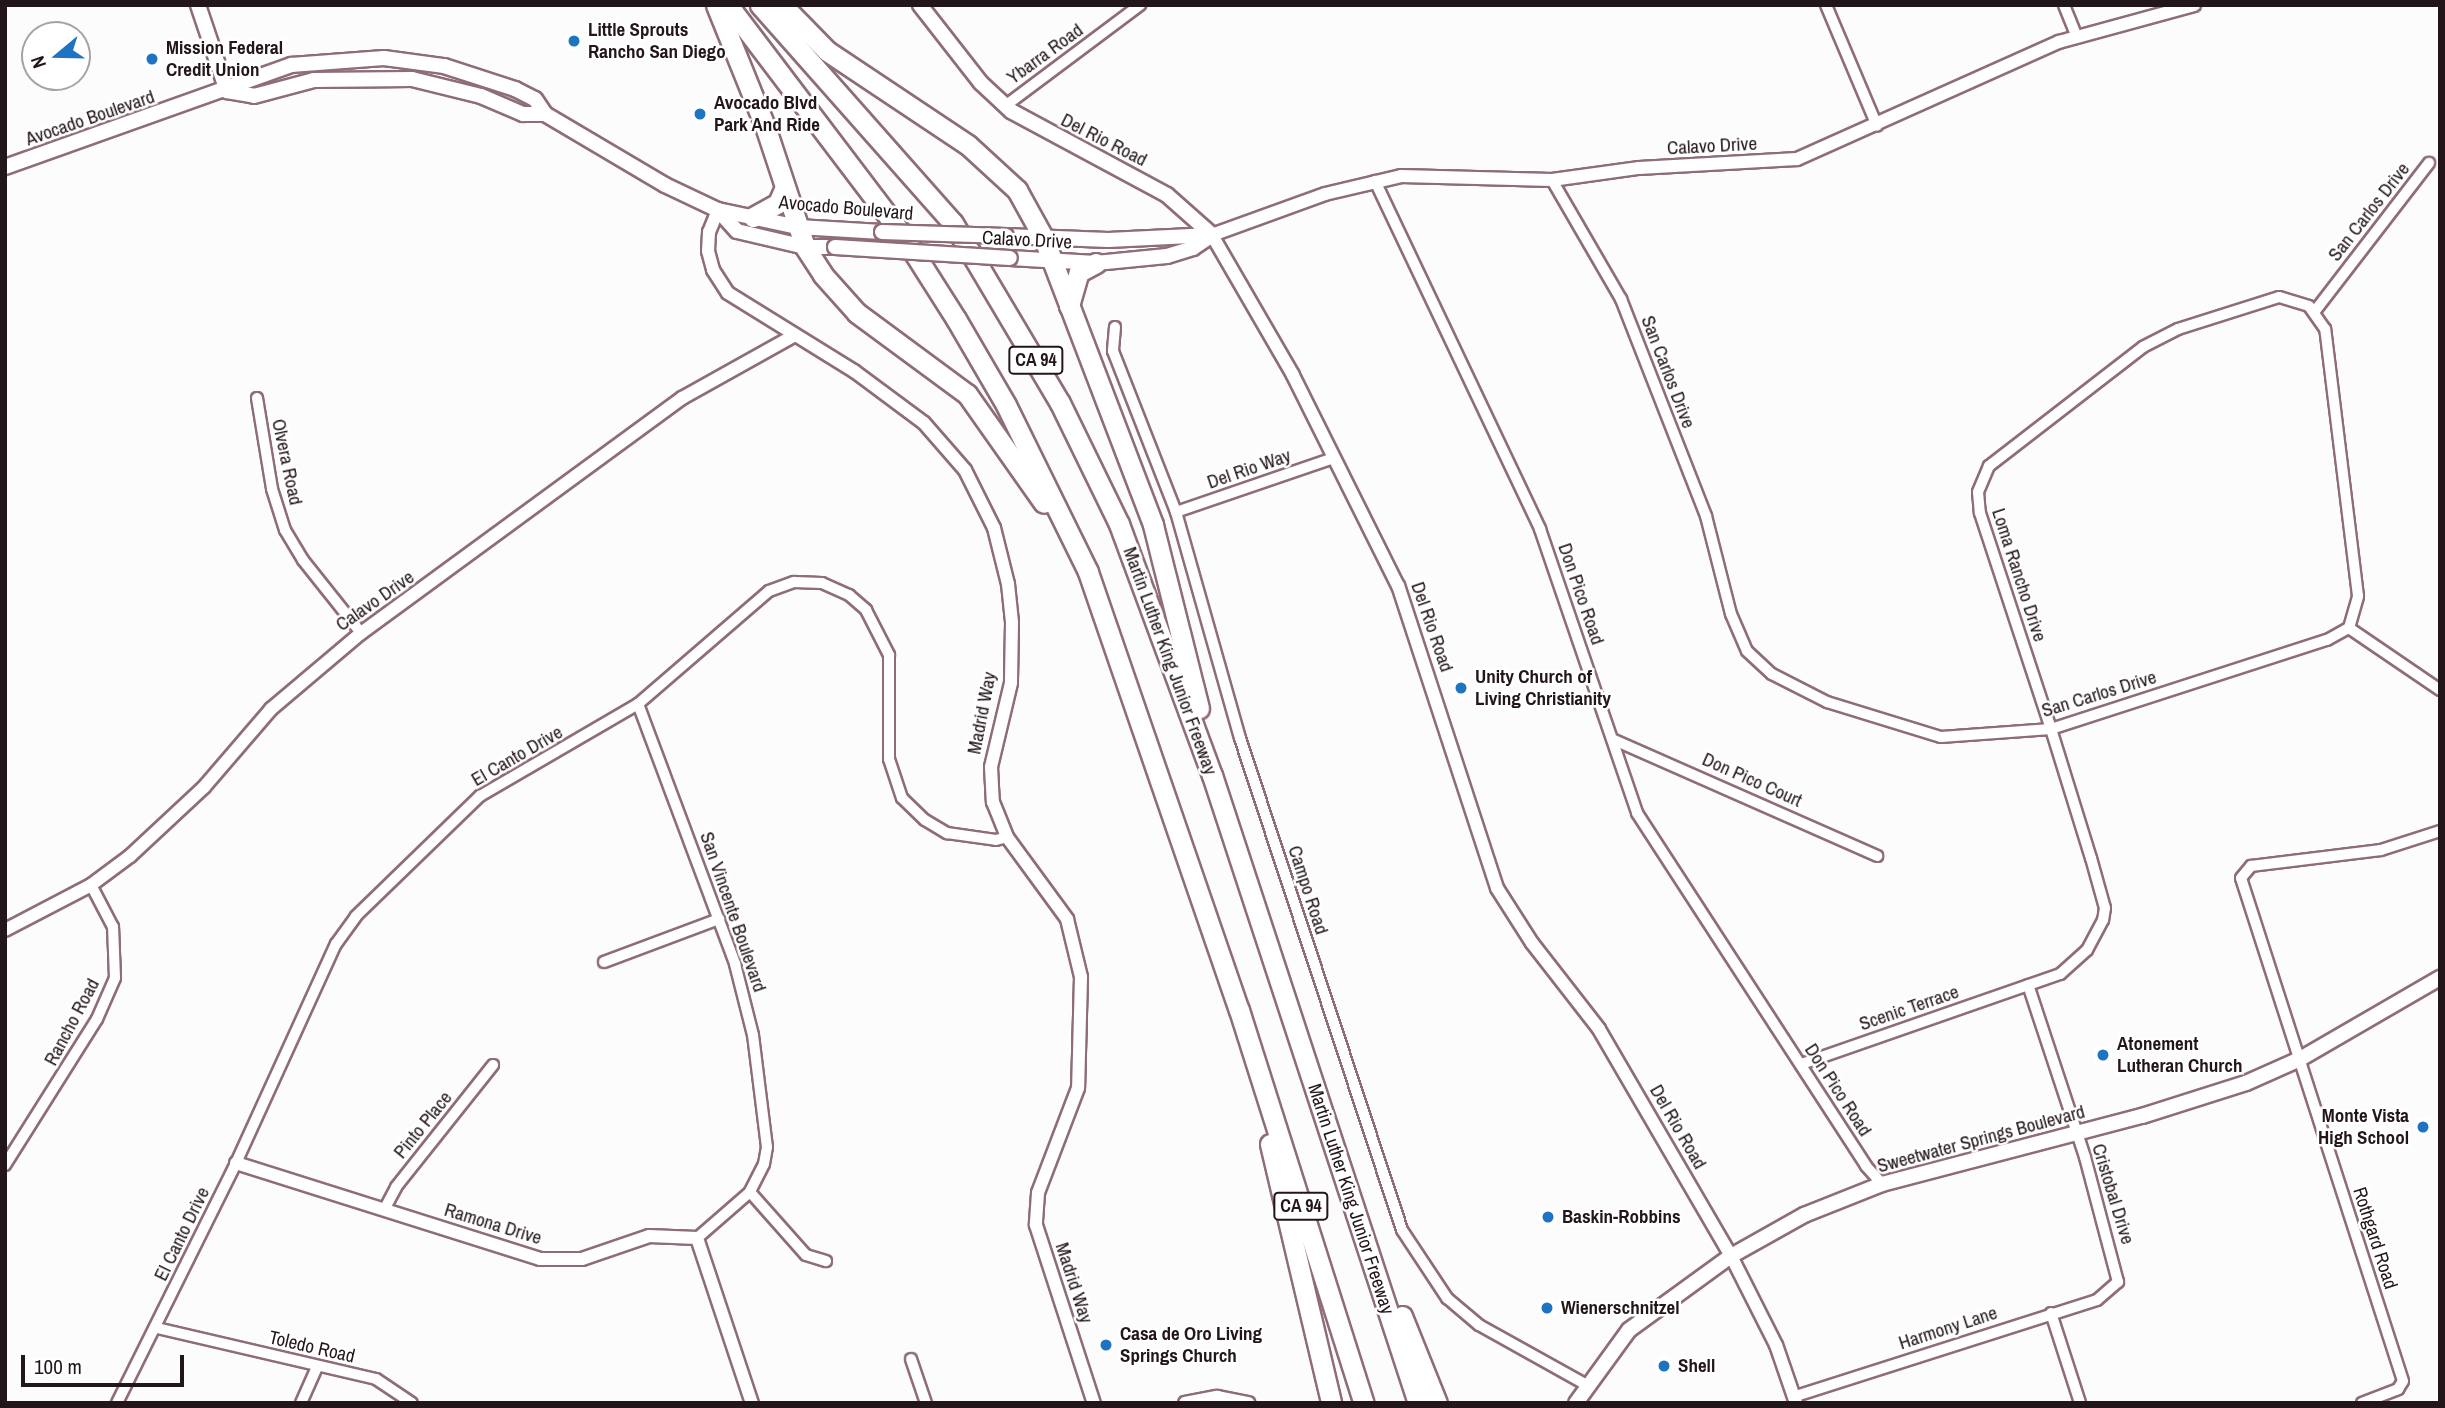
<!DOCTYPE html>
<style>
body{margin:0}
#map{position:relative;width:2445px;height:1408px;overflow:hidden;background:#fcfcfc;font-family:"Archivo Narrow",sans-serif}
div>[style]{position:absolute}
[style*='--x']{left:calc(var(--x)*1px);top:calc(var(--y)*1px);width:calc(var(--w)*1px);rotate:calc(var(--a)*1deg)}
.roads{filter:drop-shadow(2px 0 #8e6d78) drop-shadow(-2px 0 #8e6d78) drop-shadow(0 2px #8e6d78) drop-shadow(0 -2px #8e6d78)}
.minor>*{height:10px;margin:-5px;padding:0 5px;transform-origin:5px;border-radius:5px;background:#fff}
.tertiary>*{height:12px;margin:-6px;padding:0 6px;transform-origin:6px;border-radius:6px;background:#fff}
.secondary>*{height:14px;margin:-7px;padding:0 7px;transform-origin:7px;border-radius:7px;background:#fff}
.motorway>*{height:19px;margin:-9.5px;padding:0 9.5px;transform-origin:9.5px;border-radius:9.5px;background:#fff}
.bridges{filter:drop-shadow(2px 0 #8e6d78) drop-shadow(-2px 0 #8e6d78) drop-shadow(0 2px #8e6d78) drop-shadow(0 -2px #8e6d78)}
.secondary-bridge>*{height:14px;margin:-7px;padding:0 7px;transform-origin:7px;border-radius:7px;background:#fff}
.dots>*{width:19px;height:19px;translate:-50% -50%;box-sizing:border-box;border:4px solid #fff;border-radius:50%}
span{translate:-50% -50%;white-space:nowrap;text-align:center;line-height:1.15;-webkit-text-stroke:5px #fff;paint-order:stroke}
.shield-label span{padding:2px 5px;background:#fff;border:2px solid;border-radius:5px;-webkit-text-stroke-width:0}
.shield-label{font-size:18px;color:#23161b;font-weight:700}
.poi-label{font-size:19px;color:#23161b;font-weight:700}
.left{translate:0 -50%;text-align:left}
.right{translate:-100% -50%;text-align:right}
.street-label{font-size:19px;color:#23161b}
.frame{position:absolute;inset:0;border:7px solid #23161b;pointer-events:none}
.north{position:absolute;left:21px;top:21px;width:70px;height:70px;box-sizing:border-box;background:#fff;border:2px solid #a7a2a4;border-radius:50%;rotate:251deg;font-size:19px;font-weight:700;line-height:28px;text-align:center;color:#23161b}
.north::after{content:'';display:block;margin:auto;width:24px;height:32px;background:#1f74c2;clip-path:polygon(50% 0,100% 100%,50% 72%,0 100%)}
.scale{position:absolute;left:21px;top:1355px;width:163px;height:32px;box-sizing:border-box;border:4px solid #23161b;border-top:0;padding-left:9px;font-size:21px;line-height:24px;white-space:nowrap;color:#23161b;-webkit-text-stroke:5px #fff;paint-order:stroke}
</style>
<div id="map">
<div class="roads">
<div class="minor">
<div style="--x:1826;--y:5;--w:131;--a:67.1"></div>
<div style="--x:2064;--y:5;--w:32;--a:68"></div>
<div style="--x:1005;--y:106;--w:169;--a:-36.8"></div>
<div style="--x:1552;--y:180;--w:138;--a:59.9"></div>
<div style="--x:1621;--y:299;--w:233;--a:68.6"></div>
<div style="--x:1706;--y:516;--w:101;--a:75.7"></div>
<div style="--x:1731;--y:614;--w:40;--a:66.6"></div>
<div style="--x:1747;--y:651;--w:34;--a:43"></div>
<div style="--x:1772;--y:674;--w:62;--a:27"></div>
<div style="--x:1827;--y:702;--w:119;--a:17.1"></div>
<div style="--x:1941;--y:737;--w:110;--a:-4.2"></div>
<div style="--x:2051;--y:729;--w:290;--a:-17.9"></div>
<div style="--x:2327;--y:640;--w:25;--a:-29"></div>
<div style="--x:2349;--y:628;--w:33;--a:-74"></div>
<div style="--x:2358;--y:596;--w:269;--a:-97"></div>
<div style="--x:2325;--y:329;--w:28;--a:-125"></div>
<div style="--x:2309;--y:306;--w:31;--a:-163"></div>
<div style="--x:2279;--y:297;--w:106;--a:162.4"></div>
<div style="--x:2178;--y:329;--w:39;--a:153"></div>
<div style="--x:2143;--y:347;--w:195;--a:142.3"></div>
<div style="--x:1989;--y:466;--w:28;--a:113"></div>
<div style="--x:1978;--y:492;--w:21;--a:85"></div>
<div style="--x:1980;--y:513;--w:227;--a:71.8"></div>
<div style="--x:2051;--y:729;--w:135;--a:72.8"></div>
<div style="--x:2091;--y:858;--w:52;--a:74.4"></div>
<div style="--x:2105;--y:908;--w:12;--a:99"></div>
<div style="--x:2103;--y:920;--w:34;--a:118"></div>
<div style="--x:2087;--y:950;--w:36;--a:138"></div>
<div style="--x:2060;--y:974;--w:274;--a:160.8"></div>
<div style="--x:1375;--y:181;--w:385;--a:64.6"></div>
<div style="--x:1540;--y:529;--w:300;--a:71.1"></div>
<div style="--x:1637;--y:813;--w:421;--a:57"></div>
<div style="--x:1866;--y:1166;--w:24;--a:48"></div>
<div style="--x:2315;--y:311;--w:187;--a:-52.4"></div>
<div style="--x:1115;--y:327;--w:24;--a:95"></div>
<div style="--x:1113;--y:351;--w:173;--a:68.6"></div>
<div style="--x:1176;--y:512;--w:235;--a:74.2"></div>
<div style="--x:1240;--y:738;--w:518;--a:71.77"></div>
<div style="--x:1402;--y:1230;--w:82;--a:56.5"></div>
<div style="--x:1447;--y:1298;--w:42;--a:40.2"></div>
<div style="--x:1479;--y:1325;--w:121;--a:29.1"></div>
<div style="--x:257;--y:398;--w:92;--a:80.6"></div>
<div style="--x:272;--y:489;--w:43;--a:72.4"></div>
<div style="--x:285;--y:530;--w:35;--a:59"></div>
<div style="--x:303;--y:560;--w:93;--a:51.5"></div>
<div style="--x:1176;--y:512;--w:167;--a:-18.9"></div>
<div style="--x:2349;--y:628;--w:110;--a:34.3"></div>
<div style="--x:638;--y:704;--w:278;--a:69.5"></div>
<div style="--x:735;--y:964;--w:73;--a:75.8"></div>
<div style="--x:753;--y:1035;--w:113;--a:82.9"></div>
<div style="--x:767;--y:1147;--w:17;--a:100"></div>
<div style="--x:764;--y:1164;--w:31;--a:117"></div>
<div style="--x:750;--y:1192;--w:70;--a:139"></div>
<div style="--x:1612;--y:739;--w:290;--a:23.8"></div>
<div style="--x:604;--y:962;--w:123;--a:-20.5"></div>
<div style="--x:5;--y:1165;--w:173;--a:-57.8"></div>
<div style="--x:97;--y:1019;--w:45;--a:-66.3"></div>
<div style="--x:115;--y:978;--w:51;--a:-92.2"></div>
<div style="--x:113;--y:927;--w:47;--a:-117.6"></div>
<div style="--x:750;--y:1192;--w:84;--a:48.4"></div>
<div style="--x:806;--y:1255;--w:21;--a:17"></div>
<div style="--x:384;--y:1210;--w:26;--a:-62"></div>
<div style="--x:396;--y:1187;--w:156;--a:-51.5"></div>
<div style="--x:2051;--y:1313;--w:95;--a:72.1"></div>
<div style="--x:157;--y:1328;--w:225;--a:13.1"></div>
<div style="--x:376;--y:1379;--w:43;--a:33.7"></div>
<div style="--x:911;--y:1359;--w:46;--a:71.2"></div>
<div style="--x:1796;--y:1396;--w:316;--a:-17.7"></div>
<div style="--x:2097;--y:1300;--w:28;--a:-41"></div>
<div style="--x:2118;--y:1282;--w:129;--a:-104.8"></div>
<div style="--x:2085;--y:1157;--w:181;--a:-108.3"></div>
<div style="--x:117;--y:1403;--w:268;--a:-63.6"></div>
<div style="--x:236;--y:1163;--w:241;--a:-65.5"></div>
<div style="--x:336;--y:944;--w:34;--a:-54"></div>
<div style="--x:356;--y:916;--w:173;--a:-44.1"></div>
<div style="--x:480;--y:796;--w:183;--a:-30.2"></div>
<div style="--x:638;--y:704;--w:173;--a:-40.8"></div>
<div style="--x:769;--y:591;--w:27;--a:-20"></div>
<div style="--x:794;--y:582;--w:28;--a:2"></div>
<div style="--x:822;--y:583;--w:30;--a:24"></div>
<div style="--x:849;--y:595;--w:23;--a:41"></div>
<div style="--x:866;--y:610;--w:51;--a:62.9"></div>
<div style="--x:889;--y:655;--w:104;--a:90"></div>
<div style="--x:889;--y:759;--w:41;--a:71.6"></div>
<div style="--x:902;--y:798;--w:32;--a:44"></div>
<div style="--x:925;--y:820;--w:26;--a:31"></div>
<div style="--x:947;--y:833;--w:49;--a:8.1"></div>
<div style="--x:996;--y:840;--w:11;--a:-15"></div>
<div style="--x:301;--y:1403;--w:39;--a:-66"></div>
<div style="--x:2362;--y:1403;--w:39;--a:-21"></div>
<div style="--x:2398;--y:1389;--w:9;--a:-58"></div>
<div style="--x:2403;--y:1381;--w:528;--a:-107.85"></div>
<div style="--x:2241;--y:878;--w:16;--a:-50"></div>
<div style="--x:2251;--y:866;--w:131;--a:-7"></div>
<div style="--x:2381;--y:850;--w:62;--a:-17.9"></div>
</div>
<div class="tertiary">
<div style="--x:718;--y:210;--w:24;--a:112"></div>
<div style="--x:709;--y:232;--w:19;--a:93"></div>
<div style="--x:708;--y:251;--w:20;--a:75"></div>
<div style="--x:713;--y:270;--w:27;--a:57"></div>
<div style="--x:728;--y:293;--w:148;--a:31.8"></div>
<div style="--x:854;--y:371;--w:87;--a:36.6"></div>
<div style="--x:924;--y:423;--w:62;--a:48.9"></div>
<div style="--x:965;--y:470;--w:65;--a:63.4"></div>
<div style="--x:994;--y:528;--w:58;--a:76"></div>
<div style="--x:1008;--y:584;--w:39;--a:84"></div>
<div style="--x:1012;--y:623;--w:60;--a:91"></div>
<div style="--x:1011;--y:683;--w:86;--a:103.4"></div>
<div style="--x:991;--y:767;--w:35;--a:87"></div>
<div style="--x:993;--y:802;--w:38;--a:68"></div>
<div style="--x:1007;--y:837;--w:102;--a:53.8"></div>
<div style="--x:1067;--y:919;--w:60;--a:76.4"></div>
<div style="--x:1081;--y:977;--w:111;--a:91.5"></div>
<div style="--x:1078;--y:1088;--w:112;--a:110.9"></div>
<div style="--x:1038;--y:1193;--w:32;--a:94"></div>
<div style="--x:1036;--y:1225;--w:187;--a:72"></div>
<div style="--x:5;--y:930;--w:97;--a:-27.6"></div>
<div style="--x:91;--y:885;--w:49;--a:-36.6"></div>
<div style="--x:130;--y:856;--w:101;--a:-43"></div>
<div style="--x:204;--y:787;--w:103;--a:-49.3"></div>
<div style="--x:271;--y:709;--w:118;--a:-40.2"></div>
<div style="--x:361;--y:633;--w:398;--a:-36.2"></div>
<div style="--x:682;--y:398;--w:129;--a:-29.1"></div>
<div style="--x:236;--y:1163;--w:319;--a:17.5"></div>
<div style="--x:540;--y:1259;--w:42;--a:0"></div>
<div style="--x:582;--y:1259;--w:71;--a:-18.9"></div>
<div style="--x:649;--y:1236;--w:48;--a:2.4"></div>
<div style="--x:697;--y:1238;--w:174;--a:71.6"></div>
<div style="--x:1185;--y:1403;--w:33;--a:-11"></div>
<div style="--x:1217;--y:1397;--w:32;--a:11"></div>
<div style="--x:1796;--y:1403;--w:61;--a:-109"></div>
<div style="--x:1776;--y:1345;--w:100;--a:-116.8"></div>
<div style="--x:1731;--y:1256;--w:263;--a:-120.2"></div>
<div style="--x:1599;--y:1029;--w:109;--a:-127.9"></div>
<div style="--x:1532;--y:943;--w:65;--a:-122.5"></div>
<div style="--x:1497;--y:888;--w:318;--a:-108.1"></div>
<div style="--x:1398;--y:586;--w:236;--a:-116.5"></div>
<div style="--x:1293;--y:375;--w:162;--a:-120.1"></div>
<div style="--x:1212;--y:235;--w:120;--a:-19.9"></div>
<div style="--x:1325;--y:194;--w:78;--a:-13.3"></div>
<div style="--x:1401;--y:176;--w:151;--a:1.5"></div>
<div style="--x:1552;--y:180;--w:88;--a:-7.9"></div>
<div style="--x:1639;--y:168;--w:158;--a:-3.3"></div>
<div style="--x:1797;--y:159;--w:287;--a:-24.1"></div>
<div style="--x:2059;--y:42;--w:140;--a:-15.3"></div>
</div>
<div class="secondary">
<div style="--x:198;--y:5;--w:91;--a:71.4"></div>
<div style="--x:920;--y:5;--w:99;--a:52"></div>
<div style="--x:981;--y:83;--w:41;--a:43"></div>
<div style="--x:1011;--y:111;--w:177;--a:28.3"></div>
<div style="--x:1167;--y:195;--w:60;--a:41.6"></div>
<div style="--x:227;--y:91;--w:27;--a:10"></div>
<div style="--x:254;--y:96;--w:62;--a:-14.9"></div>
<div style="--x:314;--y:80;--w:98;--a:-0.6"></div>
<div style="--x:412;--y:79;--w:71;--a:13.8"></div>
<div style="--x:481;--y:96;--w:46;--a:23.2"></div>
<div style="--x:523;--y:114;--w:22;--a:0"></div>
<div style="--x:5;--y:167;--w:304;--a:-19.6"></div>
<div style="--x:291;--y:65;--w:93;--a:-4.3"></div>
<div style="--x:384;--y:58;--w:61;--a:7.6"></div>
<div style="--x:444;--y:66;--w:75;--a:17.9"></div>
<div style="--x:515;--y:89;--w:22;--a:27"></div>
<div style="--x:535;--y:99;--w:18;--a:56"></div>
<div style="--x:545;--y:114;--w:139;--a:30.6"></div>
<div style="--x:665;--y:185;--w:59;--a:25.3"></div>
<div style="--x:718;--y:210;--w:82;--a:12"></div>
<div style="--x:798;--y:227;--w:84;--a:3.4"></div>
<div style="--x:718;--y:210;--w:28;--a:48"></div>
<div style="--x:737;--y:231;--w:70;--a:13.2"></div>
<div style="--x:805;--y:247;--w:30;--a:0"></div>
<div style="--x:1006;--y:236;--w:102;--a:2.2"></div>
<div style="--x:1108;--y:240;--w:104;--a:-2.8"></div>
<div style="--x:1010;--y:258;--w:86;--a:3.3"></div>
<div style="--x:1096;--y:263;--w:71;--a:-5.6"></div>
<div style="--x:1167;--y:256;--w:27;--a:-17"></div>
<div style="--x:1193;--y:248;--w:23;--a:-34"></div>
<div style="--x:1576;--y:1403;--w:90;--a:-54"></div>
<div style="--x:1629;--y:1330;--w:126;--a:-36"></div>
<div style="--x:1731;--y:1256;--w:84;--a:-29.3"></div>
<div style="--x:1804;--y:1215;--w:84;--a:-21.7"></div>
<div style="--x:1882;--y:1184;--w:269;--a:-14.7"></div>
<div style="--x:2142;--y:1116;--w:109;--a:-17.6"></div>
<div style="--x:2246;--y:1083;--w:59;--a:-24"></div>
<div style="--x:2300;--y:1059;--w:162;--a:-30.1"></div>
</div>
<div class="motorway">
<div style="--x:716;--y:5;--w:131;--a:68"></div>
<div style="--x:765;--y:126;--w:127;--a:71.7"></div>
<div style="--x:805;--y:247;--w:33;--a:57"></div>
<div style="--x:823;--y:275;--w:51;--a:48.2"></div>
<div style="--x:857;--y:313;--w:137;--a:36.4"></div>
<div style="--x:967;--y:394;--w:133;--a:54.8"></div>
<div style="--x:728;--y:5;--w:288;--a:52.8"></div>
<div style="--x:902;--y:234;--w:101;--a:57.6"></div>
<div style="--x:956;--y:319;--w:99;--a:59.8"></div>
<div style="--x:1006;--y:405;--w:186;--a:63.8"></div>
<div style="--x:1088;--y:572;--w:463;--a:71"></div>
<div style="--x:1239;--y:1010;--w:412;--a:72.4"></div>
<div style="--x:760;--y:5;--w:291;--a:48.5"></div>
<div style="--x:953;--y:223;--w:209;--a:59.3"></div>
<div style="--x:1060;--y:403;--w:135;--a:64"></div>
<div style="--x:1119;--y:524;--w:268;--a:69.7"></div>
<div style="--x:1212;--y:775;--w:661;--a:71.84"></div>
<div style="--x:782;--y:5;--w:64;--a:45.6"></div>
<div style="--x:827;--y:51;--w:169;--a:33.7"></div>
<div style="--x:968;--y:145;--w:67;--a:42.6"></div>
<div style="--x:1017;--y:190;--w:56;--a:61.1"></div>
<div style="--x:1044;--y:239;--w:306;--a:69.1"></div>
<div style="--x:1153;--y:525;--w:189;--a:75.9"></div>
<div style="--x:753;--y:217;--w:29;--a:-29"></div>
<div style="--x:778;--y:203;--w:17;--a:-66"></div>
<div style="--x:1069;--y:306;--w:35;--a:-74"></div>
<div style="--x:1079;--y:272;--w:19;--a:-28"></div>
<div style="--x:1270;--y:1144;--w:266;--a:76.7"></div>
<div style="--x:1402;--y:1316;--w:94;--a:68.1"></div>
</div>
</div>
<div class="bridges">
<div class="secondary-bridge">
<div style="--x:882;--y:232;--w:124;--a:1.8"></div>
<div style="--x:835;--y:247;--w:175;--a:3.6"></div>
</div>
</div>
<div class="dots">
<div style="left:574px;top:41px;background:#1f74c2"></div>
<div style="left:152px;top:59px;background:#1f74c2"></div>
<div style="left:700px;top:114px;background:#1f74c2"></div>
<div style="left:1461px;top:688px;background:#1f74c2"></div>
<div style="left:2103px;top:1055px;background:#1f74c2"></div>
<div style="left:2423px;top:1127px;background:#1f74c2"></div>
<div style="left:1548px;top:1217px;background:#1f74c2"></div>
<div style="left:1547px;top:1308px;background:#1f74c2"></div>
<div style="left:1106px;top:1345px;background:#1f74c2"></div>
<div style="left:1664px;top:1366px;background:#1f74c2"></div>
</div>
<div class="shield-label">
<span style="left:1036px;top:360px">CA 94</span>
<span style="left:1301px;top:1206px">CA 94</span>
</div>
<div class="poi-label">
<span class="left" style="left:588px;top:41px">Little Sprouts<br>Rancho San Diego</span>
<span class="left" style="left:166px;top:59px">Mission Federal<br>Credit Union</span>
<span class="left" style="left:714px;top:114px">Avocado Blvd<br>Park And Ride</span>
<span class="left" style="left:1475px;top:688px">Unity Church of<br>Living Christianity</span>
<span class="left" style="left:2117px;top:1055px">Atonement<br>Lutheran Church</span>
<span class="right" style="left:2409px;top:1127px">Monte Vista<br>High School</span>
<span class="left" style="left:1562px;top:1217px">Baskin-Robbins</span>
<span class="left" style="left:1561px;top:1308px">Wienerschnitzel</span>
<span class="left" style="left:1120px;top:1345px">Casa de Oro Living<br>Springs Church</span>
<span class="left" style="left:1678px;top:1366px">Shell</span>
</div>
<div class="street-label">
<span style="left:1045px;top:54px;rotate:-36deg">Ybarra Road</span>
<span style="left:90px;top:118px;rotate:-19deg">Avocado Boulevard</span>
<span style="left:1104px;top:140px;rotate:27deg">Del Rio Road</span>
<span style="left:1712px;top:146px;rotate:-3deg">Calavo Drive</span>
<span style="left:846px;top:208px;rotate:5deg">Avocado Boulevard</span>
<span style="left:2369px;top:212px;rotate:-52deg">San Carlos Drive</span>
<span style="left:1027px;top:240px;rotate:3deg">Calavo Drive</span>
<span style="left:1668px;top:372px;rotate:69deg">San Carlos Drive</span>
<span style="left:287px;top:462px;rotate:78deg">Olvera Road</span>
<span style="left:1249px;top:469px;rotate:-19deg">Del Rio Way</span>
<span style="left:2019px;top:575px;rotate:72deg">Loma Rancho Drive</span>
<span style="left:1581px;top:594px;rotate:71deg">Don Pico Road</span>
<span style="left:375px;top:601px;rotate:-35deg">Calavo Drive</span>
<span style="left:1432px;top:627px;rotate:71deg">Del Rio Road</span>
<span style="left:1170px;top:661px;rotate:70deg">Martin Luther King Junior Freeway</span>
<span style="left:2099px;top:694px;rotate:-17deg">San Carlos Drive</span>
<span style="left:982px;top:713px;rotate:-79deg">Madrid Way</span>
<span style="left:517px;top:756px;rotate:-30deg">El Canto Drive</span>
<span style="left:1752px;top:780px;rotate:24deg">Don Pico Court</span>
<span style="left:1308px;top:890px;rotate:72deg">Campo Road</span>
<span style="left:733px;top:912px;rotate:71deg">San Vincente Boulevard</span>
<span style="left:1909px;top:1008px;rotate:-19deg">Scenic Terrace</span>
<span style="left:72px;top:1022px;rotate:-62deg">Rancho Road</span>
<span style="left:1838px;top:1090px;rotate:57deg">Don Pico Road</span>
<span style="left:423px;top:1125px;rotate:-51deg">Pinto Place</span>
<span style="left:1678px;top:1127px;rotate:60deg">Del Rio Road</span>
<span style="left:1981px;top:1139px;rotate:-15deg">Sweetwater Springs Boulevard</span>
<span style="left:2113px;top:1194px;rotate:73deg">Cristobal Drive</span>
<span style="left:1351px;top:1199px;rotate:72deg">Martin Luther King Junior Freeway</span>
<span style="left:493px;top:1224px;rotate:17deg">Ramona Drive</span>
<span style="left:182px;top:1234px;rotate:-64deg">El Canto Drive</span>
<span style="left:2375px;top:1238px;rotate:72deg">Rothgard Road</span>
<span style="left:1074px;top:1283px;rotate:72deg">Madrid Way</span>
<span style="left:1948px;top:1328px;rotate:-18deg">Harmony Lane</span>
<span style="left:312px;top:1347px;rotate:13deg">Toledo Road</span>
</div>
<div class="frame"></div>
<div class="north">N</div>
<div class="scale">100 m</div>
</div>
